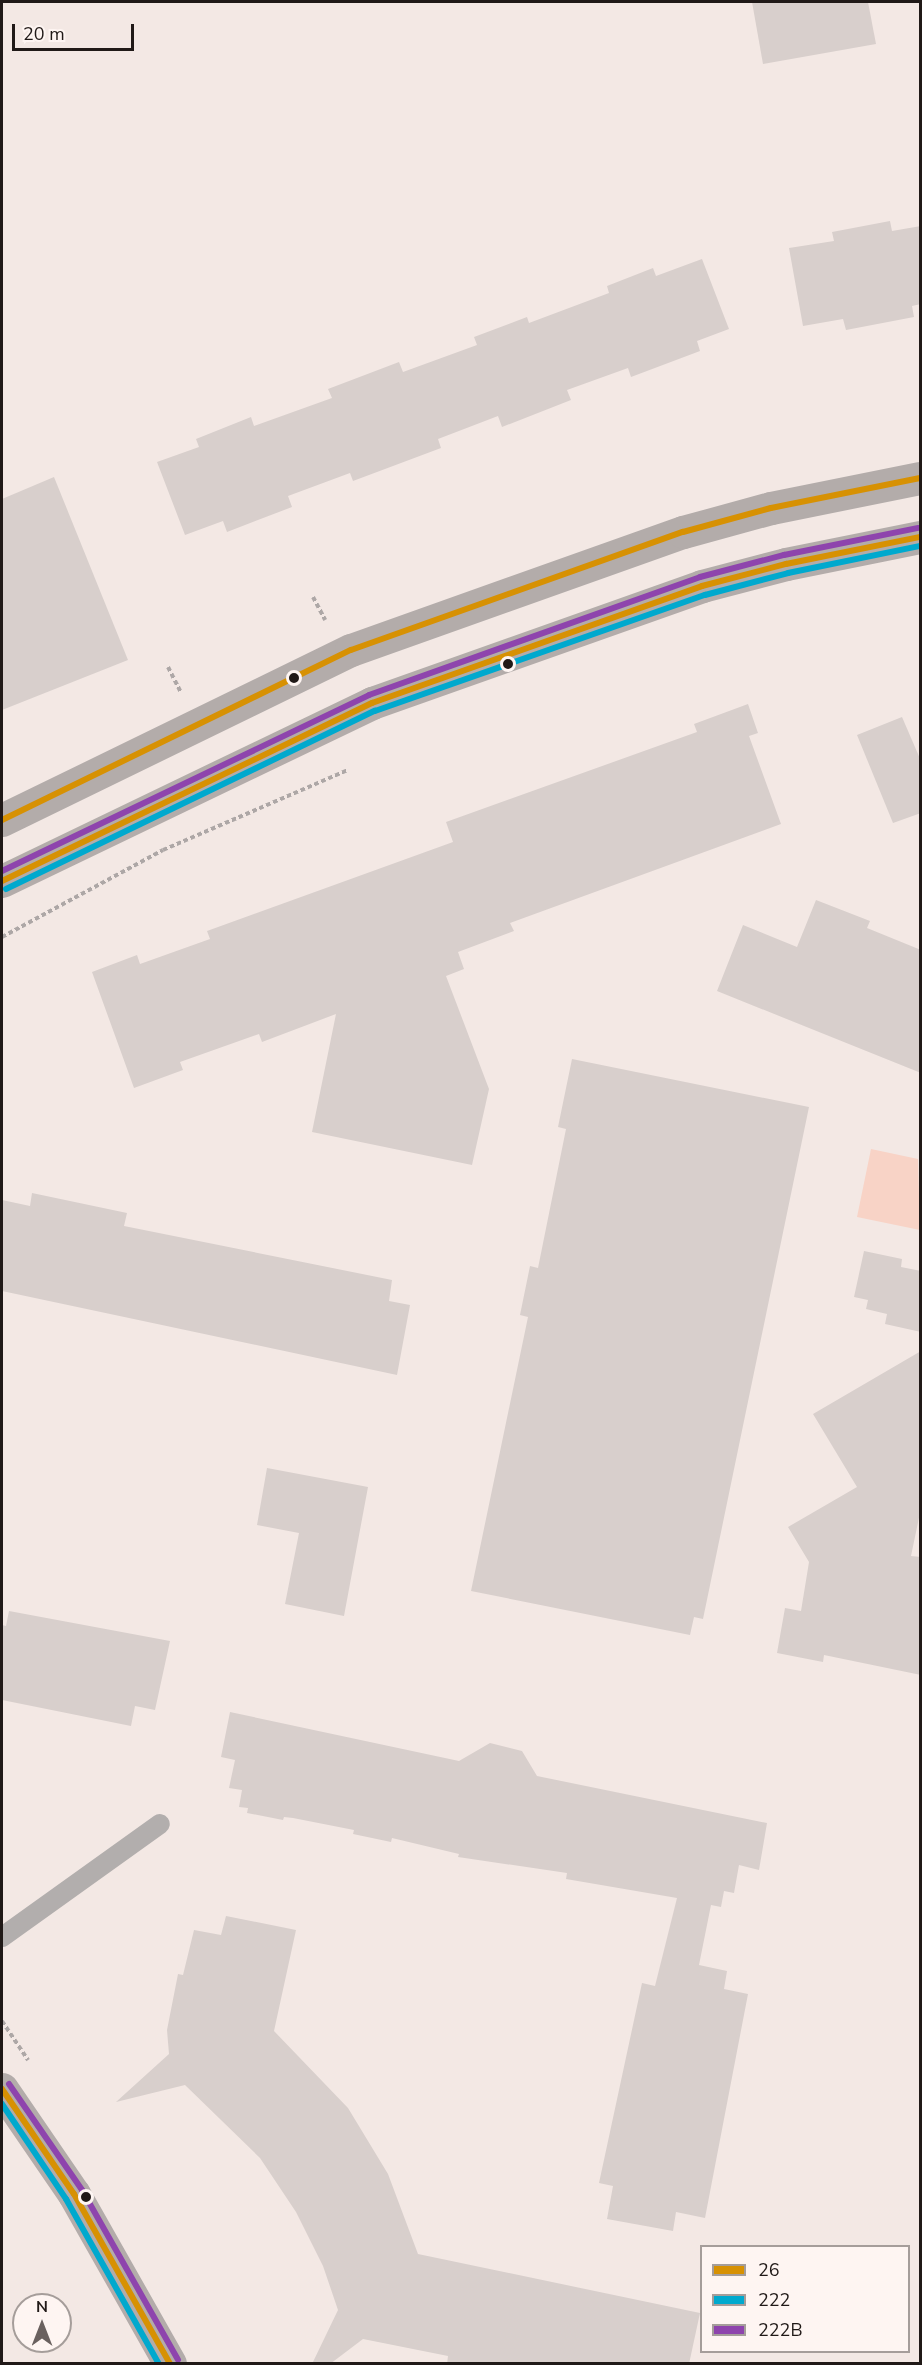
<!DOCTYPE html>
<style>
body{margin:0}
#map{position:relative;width:922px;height:2365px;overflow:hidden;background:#f3e8e4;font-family:"Nunito Sans",sans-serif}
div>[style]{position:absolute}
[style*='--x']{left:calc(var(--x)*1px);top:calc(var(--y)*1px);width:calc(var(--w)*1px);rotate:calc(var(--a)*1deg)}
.green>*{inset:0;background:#f8d3c6}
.building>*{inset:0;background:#d8cfcc}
.path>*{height:4px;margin-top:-2px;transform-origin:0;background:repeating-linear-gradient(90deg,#ada7a6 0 4.5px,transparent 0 7.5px)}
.lane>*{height:20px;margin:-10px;padding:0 10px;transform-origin:10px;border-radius:10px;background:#b2aead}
.secondary>*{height:33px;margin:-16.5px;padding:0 16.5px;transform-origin:16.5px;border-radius:16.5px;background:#b3acaa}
.bus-1>*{height:6px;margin:-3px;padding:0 3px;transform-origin:3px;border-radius:3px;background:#d79103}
.bus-2>*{height:6px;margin:-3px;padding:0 3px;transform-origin:3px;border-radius:3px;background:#00a9ce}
.bus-3>*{height:6px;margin:-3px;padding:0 3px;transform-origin:3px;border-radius:3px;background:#8e44ad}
.dots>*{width:16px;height:16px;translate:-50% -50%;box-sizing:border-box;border:3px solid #fef5f2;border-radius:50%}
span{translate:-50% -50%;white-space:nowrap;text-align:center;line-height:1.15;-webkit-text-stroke:4.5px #fef5f2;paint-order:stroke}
.frame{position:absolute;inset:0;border:3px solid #201917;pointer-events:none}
.legend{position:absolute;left:700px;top:2245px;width:210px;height:108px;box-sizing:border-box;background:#fef5f2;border:2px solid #a59d9a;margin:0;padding:8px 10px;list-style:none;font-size:18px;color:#201917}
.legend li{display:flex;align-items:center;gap:12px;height:30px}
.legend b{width:30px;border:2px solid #a59d9a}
.north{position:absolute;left:12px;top:2293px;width:60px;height:60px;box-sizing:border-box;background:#fef5f2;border:2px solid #a59d9a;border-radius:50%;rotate:0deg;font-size:16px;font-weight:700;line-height:24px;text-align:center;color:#201917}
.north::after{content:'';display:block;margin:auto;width:21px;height:27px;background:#6a615f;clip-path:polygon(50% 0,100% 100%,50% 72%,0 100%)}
.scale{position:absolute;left:12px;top:24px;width:122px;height:27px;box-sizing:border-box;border:3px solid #201917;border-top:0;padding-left:8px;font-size:18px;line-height:21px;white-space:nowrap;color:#201917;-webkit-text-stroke:4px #fef5f2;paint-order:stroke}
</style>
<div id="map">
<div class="green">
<div style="clip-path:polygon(871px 1149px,918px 1159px,920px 1230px,857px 1217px)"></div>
</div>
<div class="building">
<div style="clip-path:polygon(752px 2px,868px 2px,876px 44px,763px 64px)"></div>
<div style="clip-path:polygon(890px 221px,892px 231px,921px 226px,921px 304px,912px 306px,914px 317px,846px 330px,843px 319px,803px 326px,789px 248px,834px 241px,832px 232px)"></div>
<div style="clip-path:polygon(702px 259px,729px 329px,697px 341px,700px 351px,631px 377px,628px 368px,567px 390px,571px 400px,502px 427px,498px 416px,438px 439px,441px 448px,353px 481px,350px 473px,288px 496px,292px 507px,227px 532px,223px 521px,185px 535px,157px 462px,199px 447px,196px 439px,251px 417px,254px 426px,332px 398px,328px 389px,399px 362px,403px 372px,477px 345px,474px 337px,527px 317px,529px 323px,609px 293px,607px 286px,653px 268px,656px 276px)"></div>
<div style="clip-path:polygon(54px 477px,128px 660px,2px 710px,2px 499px)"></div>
<div style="clip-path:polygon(748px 704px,758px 733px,749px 736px,781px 824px,510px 923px,514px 931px,458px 952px,464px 969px,446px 976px,489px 1089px,472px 1165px,312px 1132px,336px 1014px,262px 1042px,259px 1034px,180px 1062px,183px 1070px,134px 1088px,92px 972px,137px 955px,140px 964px,210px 939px,207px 931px,453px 842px,446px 822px,697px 732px,694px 724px)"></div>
<div style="clip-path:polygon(902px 717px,921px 761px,921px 813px,893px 823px,857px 735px)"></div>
<div style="clip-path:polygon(816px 900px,870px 921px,867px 928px,921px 950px,921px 1073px,717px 991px,743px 925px,797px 947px)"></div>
<div style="clip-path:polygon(572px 1059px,809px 1107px,703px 1619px,694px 1617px,690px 1635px,471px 1591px,528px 1317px,520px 1315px,530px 1266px,538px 1268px,566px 1129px,558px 1127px)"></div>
<div style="clip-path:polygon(32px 1193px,127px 1213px,124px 1226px,392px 1280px,389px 1301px,410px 1305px,397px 1375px,2px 1291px,2px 1200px,30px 1206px)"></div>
<div style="clip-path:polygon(864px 1251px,902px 1259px,901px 1267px,921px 1271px,921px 1332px,885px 1324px,887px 1314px,866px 1309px,868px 1300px,854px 1297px)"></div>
<div style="clip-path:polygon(921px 1351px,921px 1508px,911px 1556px,921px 1557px,921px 1675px,824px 1655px,823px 1662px,777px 1653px,785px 1608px,801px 1611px,809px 1562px,788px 1527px,857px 1487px,813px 1414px)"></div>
<div style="clip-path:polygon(267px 1468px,368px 1487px,344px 1616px,285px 1604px,299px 1533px,257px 1525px)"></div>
<div style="clip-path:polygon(9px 1611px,170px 1641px,155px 1710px,135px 1706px,131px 1726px,2px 1700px,2px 1625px,6px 1626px)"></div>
<div style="clip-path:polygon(230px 1712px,459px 1761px,490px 1743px,522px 1751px,537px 1776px,767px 1823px,759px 1870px,739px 1865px,734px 1893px,724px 1891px,721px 1907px,711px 1905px,699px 1965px,727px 1971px,724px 1989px,748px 1994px,705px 2218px,676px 2212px,673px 2231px,607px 2219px,613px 2186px,599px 2183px,642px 1983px,655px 1986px,677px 1898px,566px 1879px,567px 1873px,458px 1857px,459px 1854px,392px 1838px,391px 1842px,353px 1834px,354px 1830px,293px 1818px,284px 1817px,283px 1820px,247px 1813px,248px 1808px,239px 1807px,242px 1790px,229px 1788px,235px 1760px,221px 1757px)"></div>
<div style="clip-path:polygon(226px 1916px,296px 1930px,274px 2031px,348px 2108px,388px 2174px,418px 2254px,700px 2313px,689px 2364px,447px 2364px,448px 2356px,363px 2339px,330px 2364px,312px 2364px,338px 2310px,323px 2266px,296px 2212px,260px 2158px,185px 2085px,116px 2102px,169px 2054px,167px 2030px,178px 1974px,183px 1975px,194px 1930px,221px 1935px)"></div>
</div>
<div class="path">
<div style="--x:313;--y:597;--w:26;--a:62"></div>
<div style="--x:168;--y:667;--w:29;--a:63"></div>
<div style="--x:2;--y:937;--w:183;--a:-28.4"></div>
<div style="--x:163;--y:850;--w:202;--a:-23.4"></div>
<div style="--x:2;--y:2021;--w:47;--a:56.3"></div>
</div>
<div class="lane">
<div style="--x:2;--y:1937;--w:194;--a:-35.6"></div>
</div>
<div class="secondary">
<div style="--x:2;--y:820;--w:388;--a:-26"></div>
<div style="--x:351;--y:650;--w:352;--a:-19.6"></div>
<div style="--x:683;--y:532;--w:91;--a:-15.3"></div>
<div style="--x:771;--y:508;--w:152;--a:-11.4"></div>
<div style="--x:2;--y:881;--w:411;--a:-25.7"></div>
<div style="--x:372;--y:703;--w:350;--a:-19.5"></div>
<div style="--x:702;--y:586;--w:87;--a:-14.7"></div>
<div style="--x:786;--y:564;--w:137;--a:-11.4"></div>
<div style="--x:2;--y:2089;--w:127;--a:55.6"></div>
<div style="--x:74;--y:2194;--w:195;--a:60.5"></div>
</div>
<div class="bus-1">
<div style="--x:2;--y:820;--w:388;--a:-26"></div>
<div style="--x:351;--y:650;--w:352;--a:-19.6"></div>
<div style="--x:683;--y:532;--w:91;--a:-15.3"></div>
<div style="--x:771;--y:508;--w:152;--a:-11.4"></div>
<div style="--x:2;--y:881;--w:411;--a:-25.7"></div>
<div style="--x:372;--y:703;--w:350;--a:-19.5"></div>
<div style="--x:702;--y:586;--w:87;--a:-14.7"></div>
<div style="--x:786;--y:564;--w:137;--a:-11.4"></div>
<div style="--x:2;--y:2089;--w:127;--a:55.6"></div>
<div style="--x:74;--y:2194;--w:195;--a:60.5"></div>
</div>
<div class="bus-2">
<div style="--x:6;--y:889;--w:410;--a:-25.8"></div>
<div style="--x:375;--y:711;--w:350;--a:-19.4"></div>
<div style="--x:705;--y:595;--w:86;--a:-14.8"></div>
<div style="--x:788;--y:573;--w:135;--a:-11.6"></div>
<div style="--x:2;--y:2104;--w:115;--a:56"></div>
<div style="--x:66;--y:2199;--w:189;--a:60.6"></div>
</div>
<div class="bus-3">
<div style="--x:2;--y:871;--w:407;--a:-25.6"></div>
<div style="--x:369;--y:695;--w:351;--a:-19.6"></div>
<div style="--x:700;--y:577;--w:87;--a:-14.7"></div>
<div style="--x:784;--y:555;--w:137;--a:-11.4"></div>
<div style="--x:9;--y:2084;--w:129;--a:55.4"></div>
<div style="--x:82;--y:2190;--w:195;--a:60.5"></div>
</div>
<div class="dots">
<div style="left:508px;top:664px;background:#201917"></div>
<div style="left:294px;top:678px;background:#201917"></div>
<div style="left:86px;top:2197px;background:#201917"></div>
</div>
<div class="frame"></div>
<ul class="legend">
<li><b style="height:8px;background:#d79103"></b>26</li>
<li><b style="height:8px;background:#00a9ce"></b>222</li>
<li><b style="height:8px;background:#8e44ad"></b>222B</li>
</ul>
<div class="north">N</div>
<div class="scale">20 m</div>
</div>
